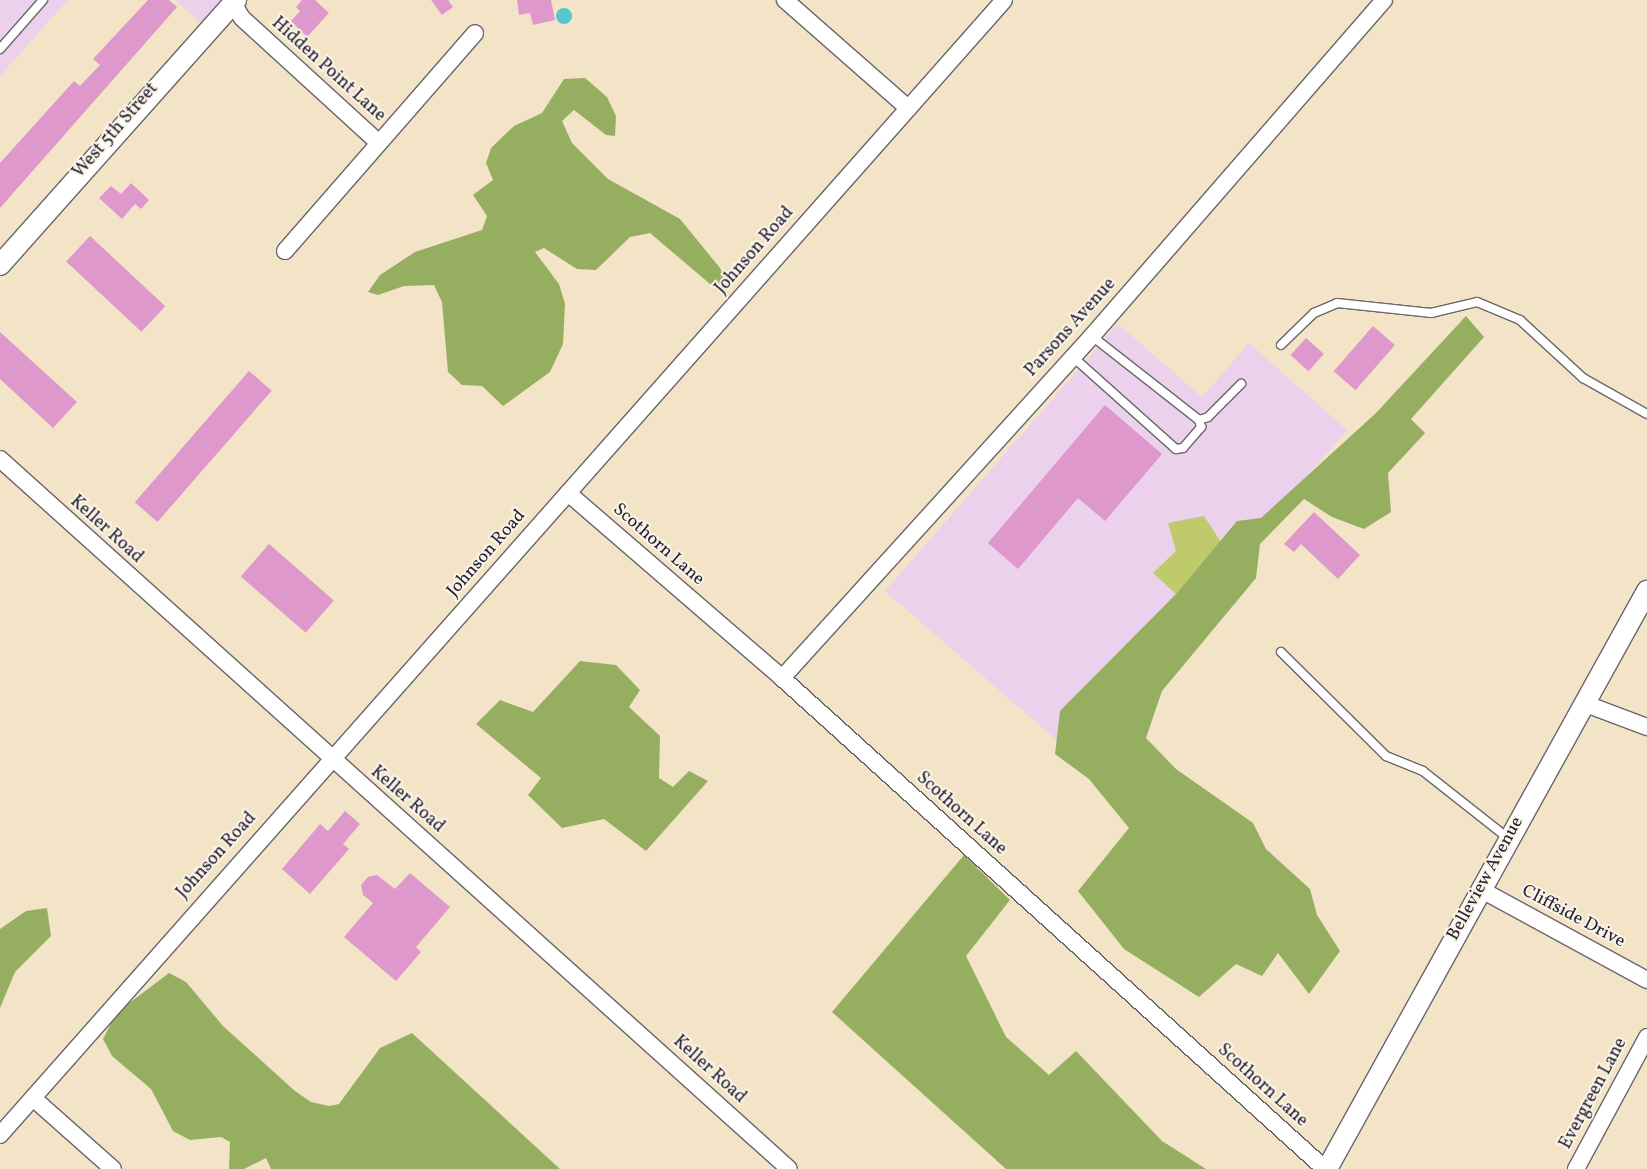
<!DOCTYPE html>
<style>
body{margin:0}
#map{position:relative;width:1647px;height:1169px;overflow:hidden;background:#f3e4c8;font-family:Vollkorn,serif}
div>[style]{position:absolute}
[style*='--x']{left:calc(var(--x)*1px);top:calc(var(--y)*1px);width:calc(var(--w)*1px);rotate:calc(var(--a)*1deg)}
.built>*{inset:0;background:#ebd1eb}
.green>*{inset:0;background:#beca6b}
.forest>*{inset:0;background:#96ae5f}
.water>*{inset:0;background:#58c6cd}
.round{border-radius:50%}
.building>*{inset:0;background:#de98cb;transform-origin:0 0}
.roads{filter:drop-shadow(1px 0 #6b666c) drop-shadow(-1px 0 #6b666c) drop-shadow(0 1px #6b666c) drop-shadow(0 -1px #6b666c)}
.service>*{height:8px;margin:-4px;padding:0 4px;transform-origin:4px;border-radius:4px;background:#fff}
.minor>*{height:16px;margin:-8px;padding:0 8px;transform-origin:8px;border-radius:8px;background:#fff}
.tertiary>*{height:20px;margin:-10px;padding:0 10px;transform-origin:10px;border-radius:10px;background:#fff}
span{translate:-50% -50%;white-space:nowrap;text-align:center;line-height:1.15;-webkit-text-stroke:4px #fcf5e5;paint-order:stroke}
.street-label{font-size:18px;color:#22223b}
</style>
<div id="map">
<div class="built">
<div style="clip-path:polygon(0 0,68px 0,0 76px)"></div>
<div style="clip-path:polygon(175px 0,226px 0,203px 24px)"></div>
<div style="clip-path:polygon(1118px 324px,1202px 397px,1249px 343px,1347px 430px,1068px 750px,885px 591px)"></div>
</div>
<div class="green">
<div style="clip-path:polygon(1204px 516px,1221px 542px,1176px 594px,1153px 573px,1176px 551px,1168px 523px)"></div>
</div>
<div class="forest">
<div style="clip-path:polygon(585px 78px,607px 97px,616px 116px,615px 136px,606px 135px,574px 110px,562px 121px,572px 143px,608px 179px,680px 219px,720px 268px,728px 286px,723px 295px,650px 233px,630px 237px,596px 270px,577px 269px,544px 248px,535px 252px,559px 284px,565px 304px,563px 344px,550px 372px,503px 406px,482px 386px,462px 385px,448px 372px,442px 302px,434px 285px,404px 286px,378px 295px,368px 292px,380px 275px,415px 252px,482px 230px,487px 216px,473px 195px,493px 180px,486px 163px,491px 148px,514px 126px,542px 113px,564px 79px)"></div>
<div style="clip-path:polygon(1466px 316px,1484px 337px,1411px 419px,1425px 433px,1388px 473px,1391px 512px,1364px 529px,1332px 517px,1304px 499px,1260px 544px,1256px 578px,1162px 691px,1146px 738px,1176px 769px,1253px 823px,1266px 849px,1310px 889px,1317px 915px,1340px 951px,1309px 994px,1278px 953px,1262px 976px,1236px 964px,1199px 997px,1124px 949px,1078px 891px,1129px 828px,1089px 779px,1055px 754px,1060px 711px,1176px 594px,1237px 521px,1261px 518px,1376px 413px)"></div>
<div style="clip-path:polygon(580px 661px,616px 665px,640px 690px,629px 707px,660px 736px,659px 778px,673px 787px,689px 771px,708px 781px,646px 851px,604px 819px,562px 828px,528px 795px,541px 778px,476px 724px,500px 700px,533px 712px)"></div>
<div style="clip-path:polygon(964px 855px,1010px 900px,966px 956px,1006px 1037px,1049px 1075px,1076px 1051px,1162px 1141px,1206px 1169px,1006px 1169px,832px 1012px)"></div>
<div style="clip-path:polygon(47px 908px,51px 936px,15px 972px,0 1008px,0 929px,26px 911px)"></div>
<div style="clip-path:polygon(169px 973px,186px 982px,223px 1026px,295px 1091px,311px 1102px,329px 1106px,339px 1104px,380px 1048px,412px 1033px,560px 1169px,271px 1169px,266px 1158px,244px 1169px,229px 1169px,230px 1142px,221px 1137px,190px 1140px,173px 1131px,151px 1089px,112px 1056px,103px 1039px,116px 1013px)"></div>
</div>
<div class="water">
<div class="round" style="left:556px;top:8px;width:16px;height:16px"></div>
</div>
<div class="building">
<div style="clip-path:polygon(148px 0,169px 0,177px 7px,0 208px,0 163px,74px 81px,80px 86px,100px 65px,93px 59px)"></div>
<div style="clip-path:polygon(302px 0,315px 0,329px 13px,307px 37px,291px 21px,300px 11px,296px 7px)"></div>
<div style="clip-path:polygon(431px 0,448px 0,453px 7px,442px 15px)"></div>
<div style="clip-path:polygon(517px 0,551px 0,555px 20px,533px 25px,530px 13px,519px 15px)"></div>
<div style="clip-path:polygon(131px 183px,149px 200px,141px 209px,135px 204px,122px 219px,99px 198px,111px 186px,121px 194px)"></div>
<div style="left:90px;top:236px;width:103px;height:35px;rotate:43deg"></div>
<div style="left:1373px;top:326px;width:29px;height:60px;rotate:41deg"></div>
<div style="clip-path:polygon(0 332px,77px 402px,53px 428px,0 379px)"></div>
<div style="left:1306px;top:338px;width:24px;height:23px;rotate:42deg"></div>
<div style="left:249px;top:371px;width:30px;height:174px;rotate:41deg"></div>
<div style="clip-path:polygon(1105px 405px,1162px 454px,1105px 521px,1078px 498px,1018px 569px,988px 543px)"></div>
<div style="clip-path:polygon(1314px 512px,1360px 555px,1338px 579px,1301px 544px,1294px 552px,1284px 544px)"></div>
<div style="left:269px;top:544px;width:86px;height:43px;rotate:41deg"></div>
<div style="clip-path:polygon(345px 811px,360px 824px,343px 844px,349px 849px,310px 894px,282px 869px,320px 824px,328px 831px)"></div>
<div style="clip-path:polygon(410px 873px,450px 907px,416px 947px,421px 952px,396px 981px,344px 937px,373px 903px,363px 895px,361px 885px,368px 877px,377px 875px,395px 889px)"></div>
</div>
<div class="roads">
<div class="service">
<div style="--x:0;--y:49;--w:65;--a:-48.7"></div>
<div style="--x:1281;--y:345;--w:46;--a:-44.1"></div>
<div style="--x:1314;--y:313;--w:25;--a:-23"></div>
<div style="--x:1337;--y:303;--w:95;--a:6.1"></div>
<div style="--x:1431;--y:313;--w:47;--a:-13.4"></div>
<div style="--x:1477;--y:302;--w:47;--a:22.7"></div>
<div style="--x:1520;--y:320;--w:86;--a:42.6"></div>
<div style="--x:1583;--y:378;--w:73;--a:29.4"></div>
<div style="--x:1073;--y:357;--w:138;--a:41.8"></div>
<div style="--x:1176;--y:449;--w:7;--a:-8"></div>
<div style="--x:1183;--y:448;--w:28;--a:-49"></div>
<div style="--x:1201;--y:427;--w:7;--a:-106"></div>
<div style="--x:1199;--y:420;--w:136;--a:-141.9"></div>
<div style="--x:1199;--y:420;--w:9;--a:-18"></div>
<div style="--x:1208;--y:417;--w:47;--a:-45"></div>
<div style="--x:1281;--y:652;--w:148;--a:44.7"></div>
<div style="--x:1386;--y:756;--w:40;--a:22"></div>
<div style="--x:1423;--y:771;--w:110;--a:38.3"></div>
</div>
<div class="minor">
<div style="--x:785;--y:0;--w:164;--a:41.3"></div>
<div style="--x:233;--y:3;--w:17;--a:59"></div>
<div style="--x:242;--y:18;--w:185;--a:42.4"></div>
<div style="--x:285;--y:251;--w:289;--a:-48.9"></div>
<div style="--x:0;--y:459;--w:1061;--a:41.98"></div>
<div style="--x:568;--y:493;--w:283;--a:40.8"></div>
<div style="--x:782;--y:678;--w:732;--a:42.12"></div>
<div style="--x:782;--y:678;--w:462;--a:-47.8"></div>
<div style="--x:1092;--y:336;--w:445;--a:-49"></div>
<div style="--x:1586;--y:704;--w:65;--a:20.7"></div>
<div style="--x:1480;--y:889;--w:190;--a:28.6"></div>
<div style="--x:33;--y:1098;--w:107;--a:41.6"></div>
<div style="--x:0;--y:1135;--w:1515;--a:-48.5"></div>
<div style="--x:1576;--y:1169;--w:150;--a:-61.7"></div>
</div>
<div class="tertiary">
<div style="--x:0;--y:265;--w:355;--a:-48.3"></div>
<div style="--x:1327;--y:1169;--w:661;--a:-61.03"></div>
</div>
</div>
<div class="street-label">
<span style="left:328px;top:70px;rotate:42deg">Hidden Point Lane</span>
<span style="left:116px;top:131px;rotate:-49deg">West 5th Street</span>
<span style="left:755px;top:251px;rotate:-49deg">Johnson Road</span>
<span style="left:1071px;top:328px;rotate:-48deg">Parsons Avenue</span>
<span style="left:106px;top:530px;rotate:42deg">Keller Road</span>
<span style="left:658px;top:545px;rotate:41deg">Scothorn Lane</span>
<span style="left:487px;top:554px;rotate:-49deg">Johnson Road</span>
<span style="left:407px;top:800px;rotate:41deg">Keller Road</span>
<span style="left:961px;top:814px;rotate:42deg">Scothorn Lane</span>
<span style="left:217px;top:856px;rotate:-48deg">Johnson Road</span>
<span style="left:1486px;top:879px;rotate:-61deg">Belleview Avenue</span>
<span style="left:1573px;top:917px;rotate:28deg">Cliffside Drive</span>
<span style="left:709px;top:1070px;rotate:42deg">Keller Road</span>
<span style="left:1262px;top:1086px;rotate:42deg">Scothorn Lane</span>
<span style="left:1594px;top:1094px;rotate:-62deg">Evergreen Lane</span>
</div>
</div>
